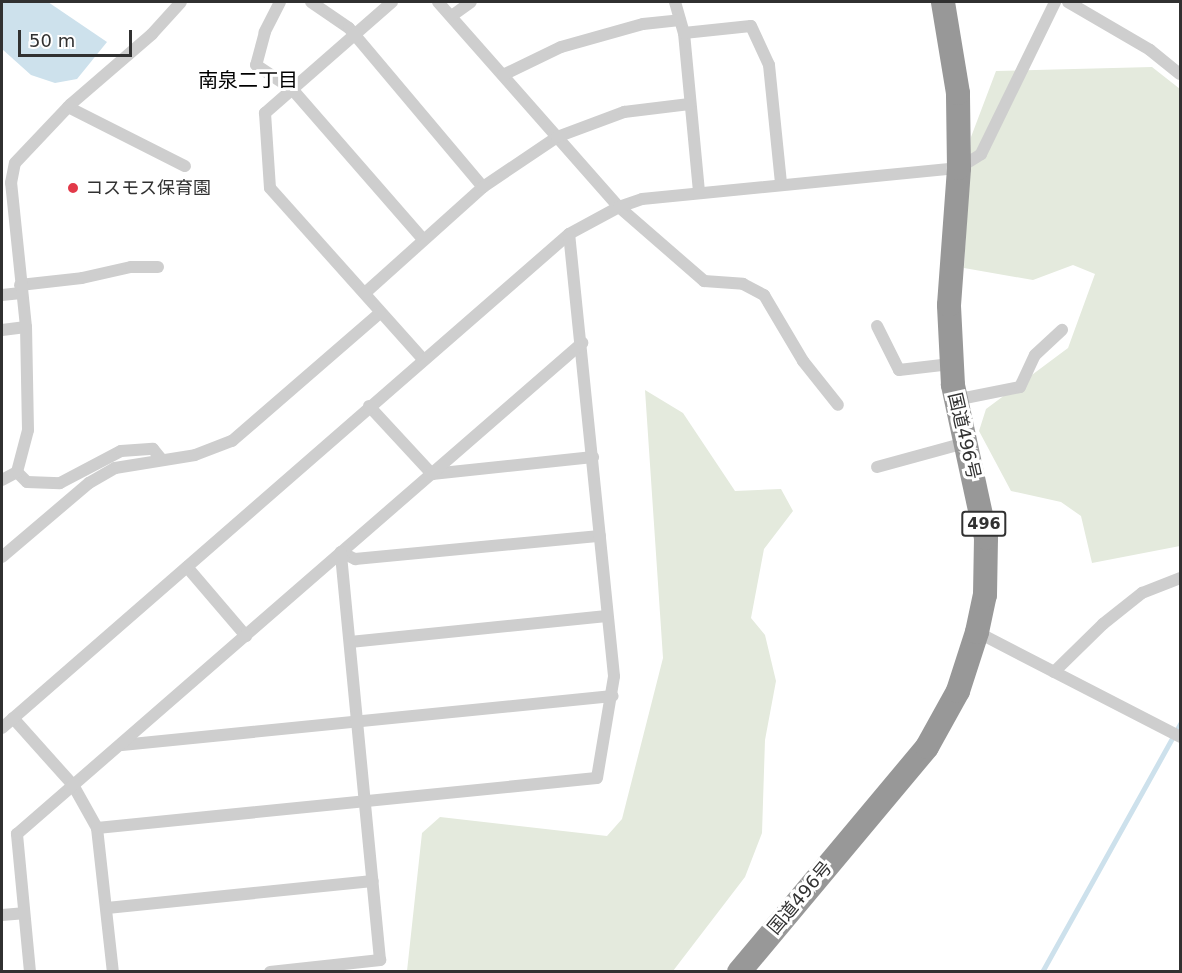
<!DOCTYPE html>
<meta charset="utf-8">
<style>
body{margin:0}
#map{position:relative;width:1182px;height:973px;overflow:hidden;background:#fff;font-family:"DejaVu Sans","Noto Sans JP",sans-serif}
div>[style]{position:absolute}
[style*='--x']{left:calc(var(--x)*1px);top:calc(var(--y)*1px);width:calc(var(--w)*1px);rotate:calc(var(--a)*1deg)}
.green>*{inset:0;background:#e4eadd}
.water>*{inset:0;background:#cde1ec}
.stream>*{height:4.5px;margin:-2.25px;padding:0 2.25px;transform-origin:2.25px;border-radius:2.25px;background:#cde1ec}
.street>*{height:12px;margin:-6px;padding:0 6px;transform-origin:6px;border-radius:6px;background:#cecece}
.highway>*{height:24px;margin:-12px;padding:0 12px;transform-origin:12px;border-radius:12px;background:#989898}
.dots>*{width:16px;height:16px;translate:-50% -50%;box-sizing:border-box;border:3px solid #fff;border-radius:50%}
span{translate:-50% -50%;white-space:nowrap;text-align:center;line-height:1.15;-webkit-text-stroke:6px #fff;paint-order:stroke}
.shield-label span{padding:2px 4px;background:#fff;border:2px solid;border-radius:4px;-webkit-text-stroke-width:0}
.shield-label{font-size:16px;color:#313131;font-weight:700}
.poi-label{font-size:18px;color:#313131}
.left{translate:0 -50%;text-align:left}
.street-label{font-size:18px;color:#313131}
.neighbourhood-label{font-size:20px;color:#000}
.frame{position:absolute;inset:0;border:3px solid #313131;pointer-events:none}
.scale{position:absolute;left:18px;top:30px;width:114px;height:27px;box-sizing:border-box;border:3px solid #313131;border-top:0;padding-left:8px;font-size:18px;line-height:21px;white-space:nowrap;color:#313131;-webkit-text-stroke:4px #fff;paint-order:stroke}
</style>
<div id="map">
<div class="green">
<div style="clip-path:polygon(1152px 67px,1180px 89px,1180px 546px,1092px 563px,1081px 516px,1061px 502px,1011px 491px,979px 431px,986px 409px,1068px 348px,1095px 274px,1073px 265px,1033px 280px,964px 268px,971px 137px,996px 71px)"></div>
<div style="clip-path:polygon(645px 390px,683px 413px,735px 491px,781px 489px,793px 511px,764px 549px,751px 618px,765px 635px,776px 681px,765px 740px,762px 833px,745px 877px,673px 971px,407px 971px,422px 833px,440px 817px,607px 836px,622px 819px,663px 658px)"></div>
</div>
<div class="water">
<div style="clip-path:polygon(2px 2px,48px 2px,107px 42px,77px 79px,55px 83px,31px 75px,2px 49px)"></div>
</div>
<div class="stream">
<div style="--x:1042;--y:972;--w:284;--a:-60.9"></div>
</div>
<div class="street">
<div style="--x:280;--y:2;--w:34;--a:117"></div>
<div style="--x:265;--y:32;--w:34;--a:105"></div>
<div style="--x:256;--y:65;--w:43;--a:33.7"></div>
<div style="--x:292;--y:89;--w:199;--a:48.9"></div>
<div style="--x:311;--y:2;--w:46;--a:34.4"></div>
<div style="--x:349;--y:28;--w:208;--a:49.9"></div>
<div style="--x:392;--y:2;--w:169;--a:138.8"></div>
<div style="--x:265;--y:113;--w:75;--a:86.2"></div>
<div style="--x:270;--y:188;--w:229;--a:48.2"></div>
<div style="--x:438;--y:2;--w:273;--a:48.6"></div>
<div style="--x:619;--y:207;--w:113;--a:41"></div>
<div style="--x:704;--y:281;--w:39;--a:4"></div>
<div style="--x:743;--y:284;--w:24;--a:28"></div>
<div style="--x:764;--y:295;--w:77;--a:59.4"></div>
<div style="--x:803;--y:361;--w:56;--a:51.5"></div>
<div style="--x:675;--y:2;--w:32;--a:74"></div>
<div style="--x:684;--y:33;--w:160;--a:84.6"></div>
<div style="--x:1068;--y:2;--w:95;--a:30.3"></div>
<div style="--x:1150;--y:50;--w:38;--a:39"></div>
<div style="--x:453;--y:15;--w:22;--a:-36"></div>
<div style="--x:684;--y:33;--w:67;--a:-6"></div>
<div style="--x:751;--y:26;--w:43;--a:65.2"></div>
<div style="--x:769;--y:65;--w:119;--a:84.2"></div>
<div style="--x:503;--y:75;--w:64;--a:-25.8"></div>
<div style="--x:561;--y:47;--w:85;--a:-15.7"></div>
<div style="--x:643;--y:24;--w:37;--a:-6"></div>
<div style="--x:68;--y:107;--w:131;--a:26.8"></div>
<div style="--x:20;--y:285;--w:62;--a:-6.4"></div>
<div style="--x:82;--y:278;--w:50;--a:-12.7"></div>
<div style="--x:131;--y:267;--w:27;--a:0"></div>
<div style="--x:365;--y:293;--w:159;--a:-41.9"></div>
<div style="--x:483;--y:187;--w:89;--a:-34"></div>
<div style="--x:557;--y:137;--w:72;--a:-20.5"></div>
<div style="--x:624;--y:112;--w:66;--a:-6.9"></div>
<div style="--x:2;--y:295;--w:19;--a:-6"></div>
<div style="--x:877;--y:326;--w:49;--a:63.4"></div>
<div style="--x:899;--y:370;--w:52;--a:-6.6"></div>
<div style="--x:2;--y:330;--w:24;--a:-7"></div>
<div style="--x:955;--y:400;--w:66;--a:-11.3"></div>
<div style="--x:1020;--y:387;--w:35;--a:-65"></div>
<div style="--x:1035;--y:355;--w:37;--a:-43"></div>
<div style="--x:369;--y:406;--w:93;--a:47.2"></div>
<div style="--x:877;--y:467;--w:91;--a:-15.3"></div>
<div style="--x:17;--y:472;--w:14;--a:45"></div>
<div style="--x:27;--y:482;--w:33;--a:2"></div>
<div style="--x:60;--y:483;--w:69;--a:-27.7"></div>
<div style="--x:121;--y:451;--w:32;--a:-4"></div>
<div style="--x:153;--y:449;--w:14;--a:51"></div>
<div style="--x:432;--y:474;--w:162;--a:-6"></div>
<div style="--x:2;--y:480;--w:17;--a:-28"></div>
<div style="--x:17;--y:472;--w:43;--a:-75.3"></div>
<div style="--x:28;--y:430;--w:103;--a:-91.1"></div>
<div style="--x:26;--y:327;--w:145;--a:-95.9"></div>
<div style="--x:11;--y:183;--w:20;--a:-79"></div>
<div style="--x:15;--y:163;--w:81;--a:-46.5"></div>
<div style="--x:71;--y:104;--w:107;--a:-40.8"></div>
<div style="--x:152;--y:34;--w:43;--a:-47.8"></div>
<div style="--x:341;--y:552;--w:16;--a:27"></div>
<div style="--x:355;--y:559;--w:246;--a:-5.4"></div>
<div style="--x:2;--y:557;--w:114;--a:-40.4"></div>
<div style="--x:89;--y:483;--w:30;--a:-30"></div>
<div style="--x:115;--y:468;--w:81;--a:-9.2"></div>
<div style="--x:195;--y:455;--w:40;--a:-21"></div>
<div style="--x:232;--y:441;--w:196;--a:-40.9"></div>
<div style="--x:187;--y:567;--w:91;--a:49.5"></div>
<div style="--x:977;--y:632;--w:229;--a:27.3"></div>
<div style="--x:350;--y:642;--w:258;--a:-5.8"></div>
<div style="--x:1054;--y:672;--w:69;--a:-44.4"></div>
<div style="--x:1103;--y:624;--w:50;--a:-38.5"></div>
<div style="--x:1142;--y:593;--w:41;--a:-21.5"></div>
<div style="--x:13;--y:718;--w:90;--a:48.2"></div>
<div style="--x:73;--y:785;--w:49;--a:60.8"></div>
<div style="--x:97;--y:828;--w:145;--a:83.7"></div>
<div style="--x:2;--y:728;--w:752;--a:-41.06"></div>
<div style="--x:569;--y:234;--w:57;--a:-28.4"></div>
<div style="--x:619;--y:207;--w:24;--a:-19"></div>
<div style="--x:642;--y:199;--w:319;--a:-5.6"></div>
<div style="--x:959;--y:168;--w:26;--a:-32"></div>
<div style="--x:981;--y:154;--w:169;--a:-64"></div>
<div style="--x:122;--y:745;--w:493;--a:-5.7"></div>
<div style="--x:97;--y:828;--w:502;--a:-5.71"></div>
<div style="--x:597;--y:778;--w:103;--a:-80.5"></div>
<div style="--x:614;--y:676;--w:444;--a:-95.8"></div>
<div style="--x:107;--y:908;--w:267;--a:-5.8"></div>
<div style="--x:2;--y:915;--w:21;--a:-5"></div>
<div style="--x:30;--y:972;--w:139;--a:-95.4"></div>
<div style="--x:17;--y:834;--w:749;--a:-40.99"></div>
<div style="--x:270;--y:972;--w:111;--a:-6.2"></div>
<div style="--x:380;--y:960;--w:410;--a:-95.5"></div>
</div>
<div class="highway">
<div style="--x:739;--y:972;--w:293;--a:-50.1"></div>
<div style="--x:927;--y:747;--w:64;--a:-61"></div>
<div style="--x:958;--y:691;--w:62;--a:-72.1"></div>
<div style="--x:977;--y:632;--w:38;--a:-78"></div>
<div style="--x:985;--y:595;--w:57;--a:-89"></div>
<div style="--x:986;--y:538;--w:157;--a:-102.2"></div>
<div style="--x:953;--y:385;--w:80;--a:-92.9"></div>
<div style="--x:949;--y:305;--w:137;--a:-85.8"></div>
<div style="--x:959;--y:168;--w:75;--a:-90.8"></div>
<div style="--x:958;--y:93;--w:92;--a:-99.4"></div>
</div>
<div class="dots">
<div style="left:73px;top:188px;background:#e23949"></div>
</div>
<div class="shield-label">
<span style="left:984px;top:524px">496</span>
</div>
<div class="poi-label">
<span class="left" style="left:85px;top:188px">コスモス保育園</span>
</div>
<div class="street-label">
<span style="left:964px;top:436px;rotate:77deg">国道496号</span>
<span style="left:800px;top:898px;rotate:-50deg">国道496号</span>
</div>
<div class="neighbourhood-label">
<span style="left:248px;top:80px">南泉二丁目</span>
</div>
<div class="frame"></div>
<div class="scale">50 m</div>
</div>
